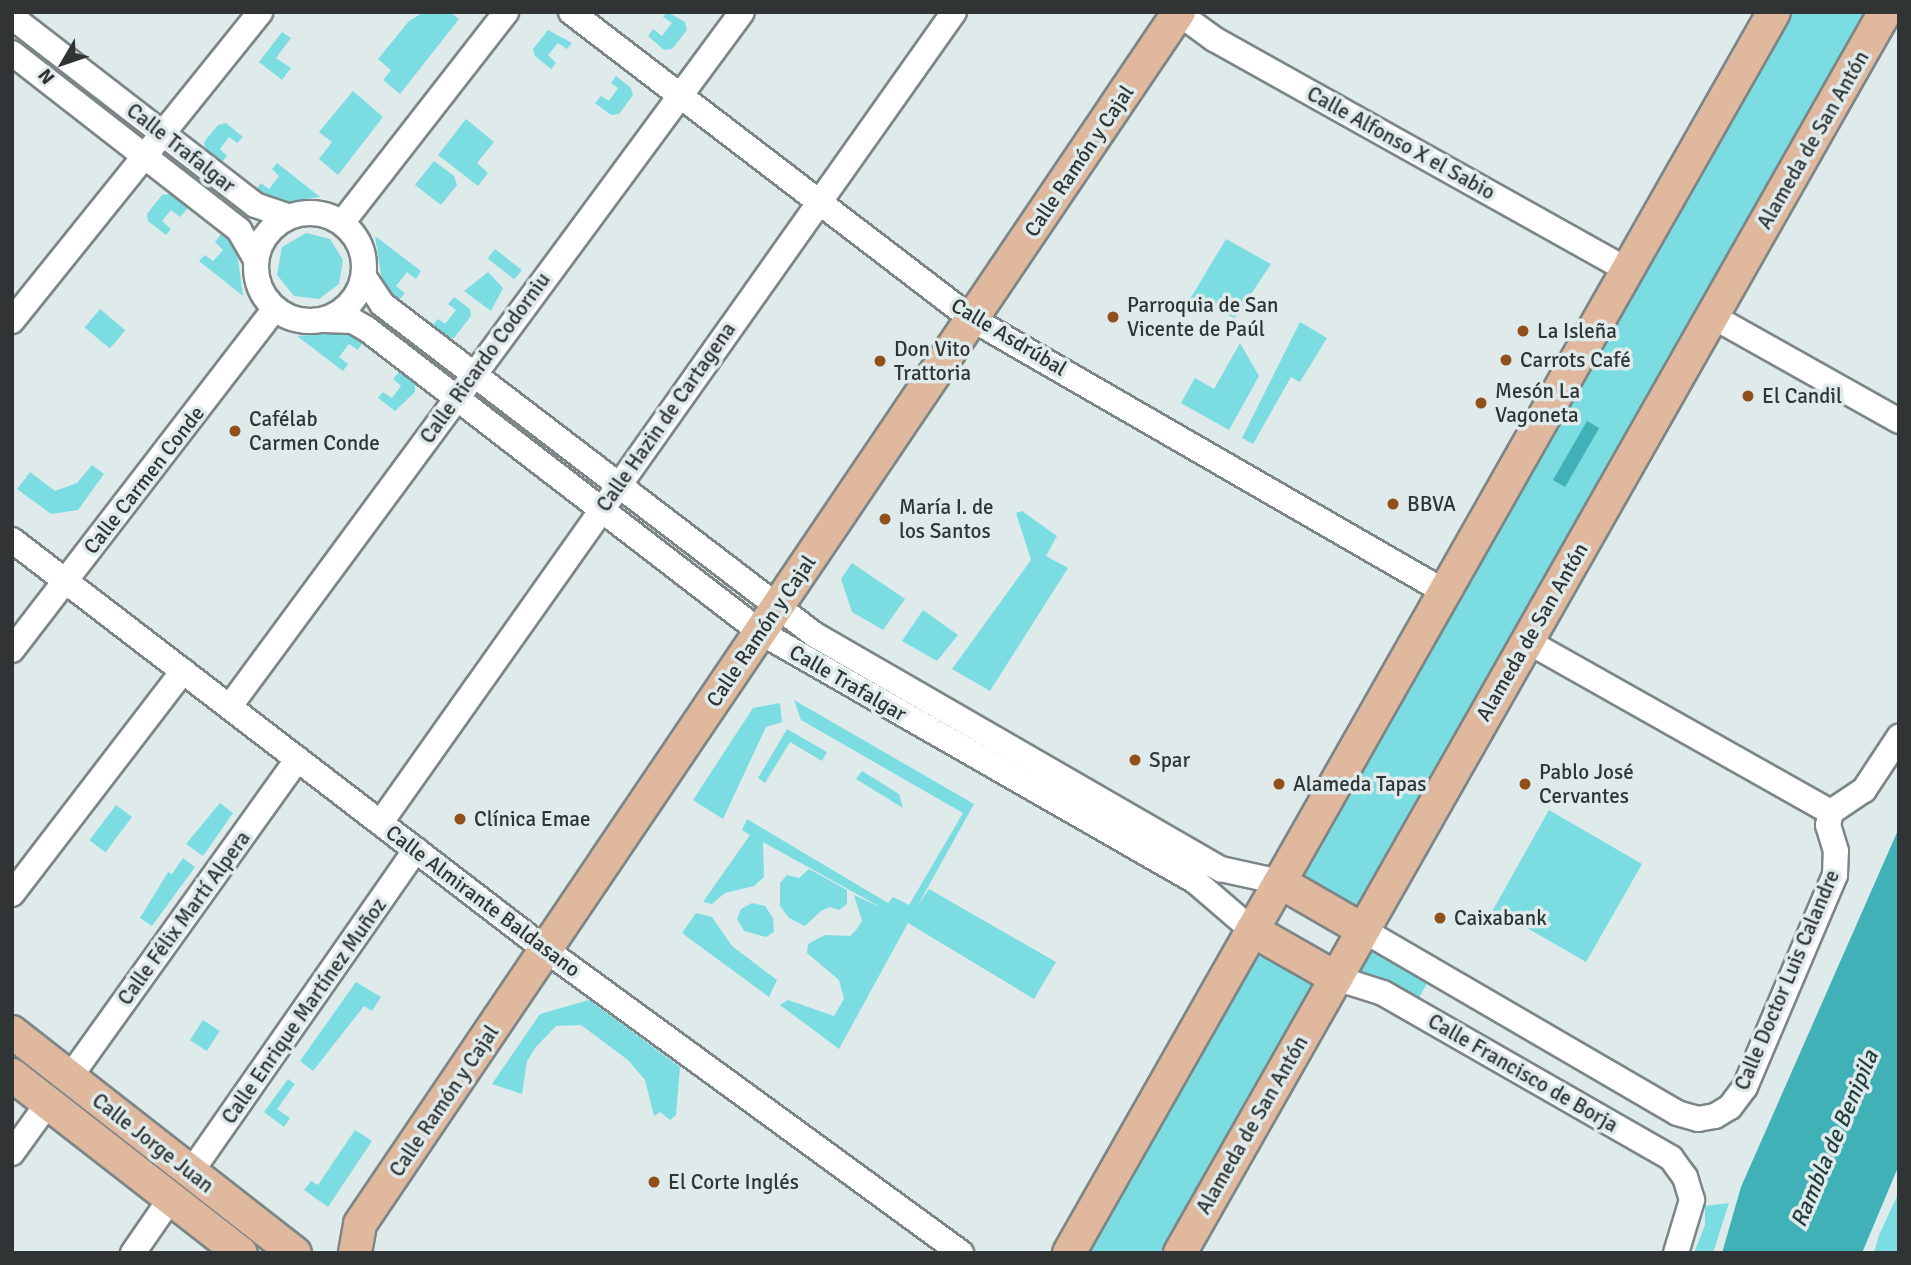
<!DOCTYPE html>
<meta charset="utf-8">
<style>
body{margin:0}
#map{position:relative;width:1911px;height:1265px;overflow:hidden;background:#dfeaea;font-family:Signika,sans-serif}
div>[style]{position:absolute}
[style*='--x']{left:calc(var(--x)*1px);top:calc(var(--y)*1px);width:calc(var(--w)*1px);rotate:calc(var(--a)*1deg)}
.green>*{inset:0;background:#7bdde2;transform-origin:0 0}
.water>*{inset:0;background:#3fb1b7;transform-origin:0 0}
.roads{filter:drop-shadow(2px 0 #7c8686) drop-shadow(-2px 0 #7c8686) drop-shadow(0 2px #7c8686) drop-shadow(0 -2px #7c8686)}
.minor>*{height:24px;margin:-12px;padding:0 12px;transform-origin:12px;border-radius:12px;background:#fff}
.minor>.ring{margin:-12px;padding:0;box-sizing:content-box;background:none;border:24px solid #fff;border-radius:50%}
.major>*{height:32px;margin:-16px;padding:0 16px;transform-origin:16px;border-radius:16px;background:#dfb89e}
.dots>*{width:19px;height:19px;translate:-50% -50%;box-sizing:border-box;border:4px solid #dfeaea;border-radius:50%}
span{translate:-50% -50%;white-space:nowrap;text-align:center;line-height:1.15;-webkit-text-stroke:7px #dfeaea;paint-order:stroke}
.street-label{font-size:21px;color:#303434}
.poi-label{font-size:21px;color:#303434}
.left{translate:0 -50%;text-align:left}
.water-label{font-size:23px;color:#253e3f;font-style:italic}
.frame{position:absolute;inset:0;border:14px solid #303434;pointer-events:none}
.north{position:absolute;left:28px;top:28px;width:70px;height:70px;-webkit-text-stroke:5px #dfeaea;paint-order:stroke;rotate:231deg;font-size:19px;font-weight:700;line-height:28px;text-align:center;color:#303434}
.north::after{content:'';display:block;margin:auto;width:24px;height:32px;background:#303434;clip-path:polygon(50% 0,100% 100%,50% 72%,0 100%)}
</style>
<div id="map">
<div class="green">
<div style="clip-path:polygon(424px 12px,450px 12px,459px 19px,400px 94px,383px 80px,391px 70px,378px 59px,409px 21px)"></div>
<div style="clip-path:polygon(667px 12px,685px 22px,687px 30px,672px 49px,664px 50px,648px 36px,653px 29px,662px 36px,672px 23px,663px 17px)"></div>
<div style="clip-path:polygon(1774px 12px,1885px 12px,1363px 929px,1433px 973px,1412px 1010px,1336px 978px,1180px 1253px,1069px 1253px,1252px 930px,1335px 978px,1363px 930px,1280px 882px)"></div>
<div style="clip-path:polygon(548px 30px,572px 43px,567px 49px,558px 43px,548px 55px,556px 63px,551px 69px,535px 56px,533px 49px)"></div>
<div style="clip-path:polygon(282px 32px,291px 38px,276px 58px,291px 68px,282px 80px,259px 62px)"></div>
<div style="clip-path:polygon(616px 76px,631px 88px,633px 95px,619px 114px,611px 115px,595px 103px,601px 96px,609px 101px,618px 88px,611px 83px)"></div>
<div style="clip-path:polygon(353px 91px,383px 117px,338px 175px,319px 159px,332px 142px,319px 132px)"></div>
<div style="clip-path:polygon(466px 119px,494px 142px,477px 163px,488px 173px,478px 186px,438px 155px)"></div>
<div style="clip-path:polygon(226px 123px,243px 137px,237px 143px,229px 137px,220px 149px,227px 156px,221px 163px,206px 151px,204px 142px,218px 125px)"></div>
<div style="clip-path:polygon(434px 161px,454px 176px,457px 185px,441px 205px,415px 185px)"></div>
<div style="clip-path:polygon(277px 163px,320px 197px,277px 203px,255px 191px,261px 183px,269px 189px,279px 176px,272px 169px)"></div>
<div style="clip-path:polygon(170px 194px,188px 208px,180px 217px,171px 210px,162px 221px,171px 229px,166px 235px,148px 221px,147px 214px,162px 195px)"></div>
<div style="clip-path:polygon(306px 233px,330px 239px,343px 260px,339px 284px,319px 299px,294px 296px,277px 275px,282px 247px)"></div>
<div style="clip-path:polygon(221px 234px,236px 245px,243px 296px,199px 261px,205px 255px,213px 261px,223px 250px,215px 242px)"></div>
<div style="clip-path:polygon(375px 236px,421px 271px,416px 279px,407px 272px,396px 286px,405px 293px,399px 300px,383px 287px)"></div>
<div style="clip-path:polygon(1226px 239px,1271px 264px,1235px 318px,1190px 299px)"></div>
<div style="left:495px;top:249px;width:34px;height:12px;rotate:38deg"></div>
<div style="clip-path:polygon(488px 272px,503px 288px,491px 311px,464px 291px)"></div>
<div style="clip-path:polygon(454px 297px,470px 309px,471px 316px,454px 338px,448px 339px,432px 326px,438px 319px,445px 324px,456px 310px,448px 304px)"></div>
<div style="left:100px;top:309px;width:33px;height:24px;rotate:40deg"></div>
<div style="clip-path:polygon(1300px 322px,1327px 338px,1300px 382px,1291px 377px,1253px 444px,1242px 438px)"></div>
<div style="clip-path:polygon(346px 332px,363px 342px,358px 350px,349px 344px,339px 357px,348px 364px,343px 371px,297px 336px)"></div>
<div style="clip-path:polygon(1240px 343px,1259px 376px,1229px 430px,1181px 403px,1195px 378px,1214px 389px)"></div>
<div style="clip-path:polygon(399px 372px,415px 384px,415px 392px,395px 411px,378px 398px,383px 392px,392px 398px,401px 386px,393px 379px)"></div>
<div style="clip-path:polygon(92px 465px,104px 474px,78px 510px,51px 514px,17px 489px,30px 472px,55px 491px,77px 483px)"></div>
<div style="clip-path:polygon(1022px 511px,1057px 536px,1046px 556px,1068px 568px,990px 691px,952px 669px,1031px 560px,1016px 513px)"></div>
<div style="clip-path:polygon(852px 563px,905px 599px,883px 630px,852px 612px,841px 579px)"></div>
<div style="clip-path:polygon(923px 610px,958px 635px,937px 661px,902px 641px)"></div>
<div style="clip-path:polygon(794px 700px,974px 804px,918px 905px,929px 889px,1056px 962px,1034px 999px,908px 923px,839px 1049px,780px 1005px,788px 1000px,834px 1016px,844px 999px,839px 980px,807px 953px,808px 944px,825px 935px,850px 936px,856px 930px,862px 921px,854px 895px,882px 908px,763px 842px,764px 877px,754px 886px,725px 893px,712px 904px,703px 902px,750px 835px,742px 830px,747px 819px,888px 903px,893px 897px,909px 905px,963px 813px,801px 720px)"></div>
<div style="clip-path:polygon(780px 703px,782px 722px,766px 727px,723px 819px,693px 800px,753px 708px)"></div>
<div style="clip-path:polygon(787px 729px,827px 752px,822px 761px,790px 742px,765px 783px,758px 778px)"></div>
<div style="clip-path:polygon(862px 771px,899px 794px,903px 808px,856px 779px)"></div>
<div style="clip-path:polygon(220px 803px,233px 813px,203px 856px,186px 844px)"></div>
<div style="left:116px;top:805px;width:20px;height:44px;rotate:37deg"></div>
<div style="clip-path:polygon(1549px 810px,1642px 864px,1586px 962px,1508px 917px,1503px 925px,1489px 917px)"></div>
<div style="clip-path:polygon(183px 858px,195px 867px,152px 926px,140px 918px,168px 872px,172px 874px)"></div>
<div style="clip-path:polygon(809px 869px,847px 890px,847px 904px,839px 910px,830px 907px,821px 911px,805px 926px,789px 918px,780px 906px,780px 883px,787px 875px,799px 878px)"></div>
<div style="clip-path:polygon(752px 903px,765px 906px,773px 918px,774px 932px,766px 937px,744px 931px,737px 919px,741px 909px)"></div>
<div style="clip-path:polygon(696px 913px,712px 917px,732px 946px,777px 980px,769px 997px,682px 933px)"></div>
<div style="clip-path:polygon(356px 982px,381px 997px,372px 1011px,364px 1006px,313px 1071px,300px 1061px)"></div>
<div style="clip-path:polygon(589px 1000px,680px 1067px,676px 1115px,670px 1120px,660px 1112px,654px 1116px,645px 1080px,628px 1060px,581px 1025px,556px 1026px,536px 1047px,527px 1061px,522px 1094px,492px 1084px,540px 1014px)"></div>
<div style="left:203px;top:1020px;width:20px;height:24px;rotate:33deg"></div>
<div style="clip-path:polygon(288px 1079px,295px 1084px,277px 1109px,290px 1118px,284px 1127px,264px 1112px)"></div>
<div style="clip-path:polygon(355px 1130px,372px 1141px,328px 1207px,304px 1190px,311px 1181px,318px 1185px)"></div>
<div style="clip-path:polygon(1899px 1192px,1899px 1253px,1874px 1253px,1879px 1235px)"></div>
<div style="clip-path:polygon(1729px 1203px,1713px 1253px,1694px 1253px,1705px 1225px,1705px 1206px)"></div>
</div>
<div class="water">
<div style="left:1587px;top:421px;width:14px;height:68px;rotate:30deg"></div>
<div style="clip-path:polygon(1899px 828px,1899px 1165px,1862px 1253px,1722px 1253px,1741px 1187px)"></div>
</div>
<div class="roads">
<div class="minor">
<div style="--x:571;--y:12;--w:505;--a:37.44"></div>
<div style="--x:972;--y:319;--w:546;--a:29.99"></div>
<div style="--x:1177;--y:12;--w:46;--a:36.1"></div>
<div style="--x:1214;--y:39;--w:473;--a:29.2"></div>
<div style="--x:12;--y:17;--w:307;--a:37.7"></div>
<div style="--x:255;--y:205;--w:36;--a:19"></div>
<div style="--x:12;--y:53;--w:288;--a:37.9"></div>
<div style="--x:239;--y:230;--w:34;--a:60"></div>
<div class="ring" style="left:256px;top:213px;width:84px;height:84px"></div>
<div style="--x:342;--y:223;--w:267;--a:-52.1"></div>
<div style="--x:364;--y:277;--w:32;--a:56"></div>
<div style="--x:382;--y:304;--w:545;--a:37.4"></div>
<div style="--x:815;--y:635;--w:469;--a:30"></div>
<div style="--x:1221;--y:869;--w:60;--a:12.4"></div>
<div style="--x:1712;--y:316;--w:214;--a:29.3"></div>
<div style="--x:324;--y:320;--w:29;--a:2"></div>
<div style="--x:353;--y:321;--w:16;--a:30"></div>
<div style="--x:367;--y:329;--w:496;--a:37.6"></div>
<div style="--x:760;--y:632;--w:501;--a:29.79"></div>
<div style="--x:1195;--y:881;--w:75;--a:40.7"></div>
<div style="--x:12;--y:321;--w:396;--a:-51.2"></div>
<div style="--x:12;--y:540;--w:673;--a:37.52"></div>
<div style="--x:546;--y:950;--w:514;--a:36.13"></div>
<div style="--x:1527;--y:641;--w:349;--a:29.4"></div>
<div style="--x:12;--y:650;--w:431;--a:-52.4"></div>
<div style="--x:230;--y:706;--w:862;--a:-53.58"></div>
<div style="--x:381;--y:822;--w:992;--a:-54.72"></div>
<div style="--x:12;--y:894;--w:281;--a:-52.5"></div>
<div style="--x:1363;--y:930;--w:363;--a:30.2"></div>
<div style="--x:1677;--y:1113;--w:22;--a:16"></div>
<div style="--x:1698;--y:1119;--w:17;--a:-10"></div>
<div style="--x:1715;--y:1116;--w:17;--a:-31"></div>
<div style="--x:1730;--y:1107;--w:25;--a:-53"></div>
<div style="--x:1745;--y:1087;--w:230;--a:-67"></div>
<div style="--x:1835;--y:875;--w:24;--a:-88"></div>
<div style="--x:1836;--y:851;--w:27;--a:-107"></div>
<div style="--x:1828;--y:825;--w:13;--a:-77"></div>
<div style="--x:1831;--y:812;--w:40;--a:-34"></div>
<div style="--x:1864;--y:790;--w:64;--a:-56.6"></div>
<div style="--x:1336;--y:978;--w:49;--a:17.7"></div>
<div style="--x:1383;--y:993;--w:332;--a:29.8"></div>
<div style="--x:1671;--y:1158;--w:24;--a:54"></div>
<div style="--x:1685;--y:1177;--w:24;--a:73"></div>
<div style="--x:1692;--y:1200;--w:55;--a:106.8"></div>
<div style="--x:70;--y:1077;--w:391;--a:-54.4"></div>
<div style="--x:12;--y:1153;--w:62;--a:-54.2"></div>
<div style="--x:191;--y:1172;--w:393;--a:-55.1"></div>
<div style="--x:133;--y:1253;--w:67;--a:-55.4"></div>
</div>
<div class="major">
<div style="--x:1280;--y:882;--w:96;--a:30"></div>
<div style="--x:1252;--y:930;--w:97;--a:29.7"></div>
<div style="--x:12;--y:1032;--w:359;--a:38"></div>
<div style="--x:12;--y:1075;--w:290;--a:37.9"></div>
<div style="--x:355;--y:1253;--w:29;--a:-80"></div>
<div style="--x:360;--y:1224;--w:1463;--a:-55.95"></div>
<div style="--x:1069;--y:1253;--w:1427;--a:-60.4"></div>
<div style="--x:1180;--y:1253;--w:1427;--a:-60.4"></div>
</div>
</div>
<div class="dots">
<div style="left:1113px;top:317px;background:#904f1b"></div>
<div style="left:1523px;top:331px;background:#904f1b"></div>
<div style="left:1506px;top:360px;background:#904f1b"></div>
<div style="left:880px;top:361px;background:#904f1b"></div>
<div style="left:1748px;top:396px;background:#904f1b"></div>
<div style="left:1481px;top:403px;background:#904f1b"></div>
<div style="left:235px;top:431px;background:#904f1b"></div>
<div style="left:1393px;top:504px;background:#904f1b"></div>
<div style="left:885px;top:519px;background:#904f1b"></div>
<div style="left:1135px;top:760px;background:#904f1b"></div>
<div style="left:1279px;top:784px;background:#904f1b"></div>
<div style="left:1525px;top:784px;background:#904f1b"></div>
<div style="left:460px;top:819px;background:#904f1b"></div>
<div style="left:1440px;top:918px;background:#904f1b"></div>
<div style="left:654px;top:1182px;background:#904f1b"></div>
</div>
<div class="street-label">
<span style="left:1813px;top:140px;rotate:-60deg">Alameda de San Antón</span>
<span style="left:1401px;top:143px;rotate:29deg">Calle Alfonso X el Sabio</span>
<span style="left:181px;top:148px;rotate:38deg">Calle Trafalgar</span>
<span style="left:1079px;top:161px;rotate:-56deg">Calle Ramón y Cajal</span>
<span style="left:1009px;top:337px;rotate:31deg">Calle Asdrúbal</span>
<span style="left:485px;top:358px;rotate:-54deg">Calle Ricardo Codorniu</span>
<span style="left:666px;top:417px;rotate:-55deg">Calle Hazin de Cartagena</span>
<span style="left:144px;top:480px;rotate:-52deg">Calle Carmen Conde</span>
<span style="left:761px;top:631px;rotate:-56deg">Calle Ramón y Cajal</span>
<span style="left:1532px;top:632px;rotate:-60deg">Alameda de San Antón</span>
<span style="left:848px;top:683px;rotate:30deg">Calle Trafalgar</span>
<span style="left:483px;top:901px;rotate:37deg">Calle Almirante Baldasano</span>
<span style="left:184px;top:918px;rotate:-54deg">Calle Félix Martí Alpera</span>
<span style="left:1787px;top:980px;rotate:-67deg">Calle Doctor Luis Calandre</span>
<span style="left:304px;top:1011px;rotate:-55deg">Calle Enrique Martínez Muñoz</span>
<span style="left:1523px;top:1073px;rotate:30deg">Calle Francisco de Borja</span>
<span style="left:444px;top:1101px;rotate:-56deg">Calle Ramón y Cajal</span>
<span style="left:1252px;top:1125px;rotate:-60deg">Alameda de San Antón</span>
<span style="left:153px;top:1143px;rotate:38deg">Calle Jorge Juan</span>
</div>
<div class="poi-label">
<span class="left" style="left:1127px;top:317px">Parroquia de San<br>Vicente de Paúl</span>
<span class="left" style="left:1537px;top:331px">La Isleña</span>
<span class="left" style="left:894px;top:361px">Don Vito<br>Trattoria</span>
<span class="left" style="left:1520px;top:360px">Carrots Café</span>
<span class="left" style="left:1495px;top:403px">Mesón La<br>Vagoneta</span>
<span class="left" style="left:1762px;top:396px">El Candil</span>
<span class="left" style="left:249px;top:431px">Cafélab<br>Carmen Conde</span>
<span class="left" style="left:1407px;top:504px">BBVA</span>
<span class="left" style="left:899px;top:519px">María I. de<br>los Santos</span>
<span class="left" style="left:1149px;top:760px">Spar</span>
<span class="left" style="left:1539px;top:784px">Pablo José<br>Cervantes</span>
<span class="left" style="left:1293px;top:784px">Alameda Tapas</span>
<span class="left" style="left:474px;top:819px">Clínica Emae</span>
<span class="left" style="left:1454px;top:918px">Caixabank</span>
<span class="left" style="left:668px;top:1182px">El Corte Inglés</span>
</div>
<div class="water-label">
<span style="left:1835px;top:1139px;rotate:-67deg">Rambla de Benipila</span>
</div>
<div class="frame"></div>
<div class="north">N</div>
</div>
